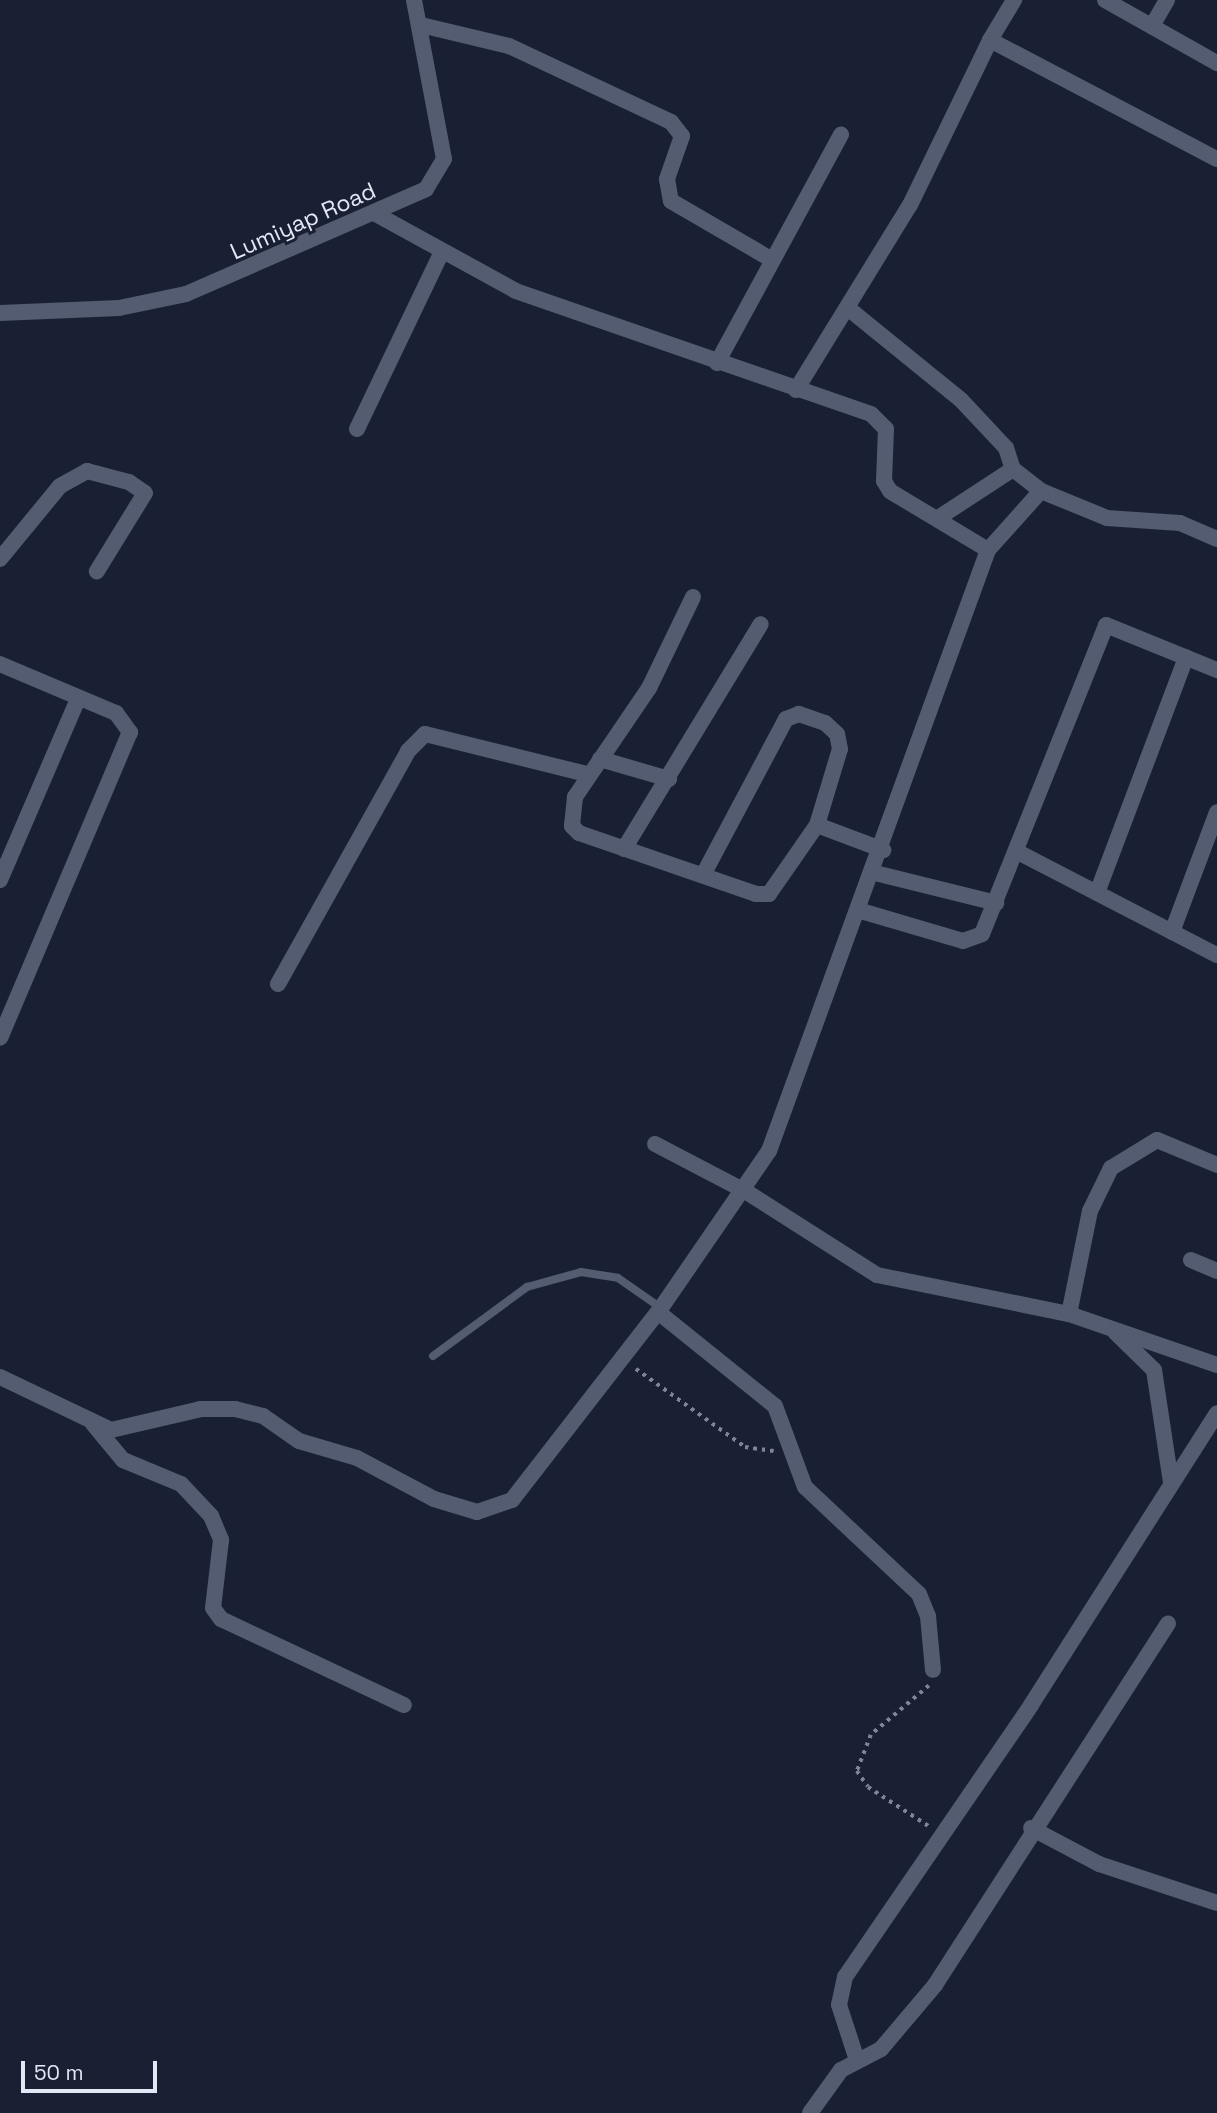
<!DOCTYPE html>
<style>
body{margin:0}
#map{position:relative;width:1217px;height:2113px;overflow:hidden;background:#1a2034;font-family:"Space Grotesk",sans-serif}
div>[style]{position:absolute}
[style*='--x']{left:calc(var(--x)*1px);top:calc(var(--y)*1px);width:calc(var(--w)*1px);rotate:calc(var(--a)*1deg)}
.path>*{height:3.5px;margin-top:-1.75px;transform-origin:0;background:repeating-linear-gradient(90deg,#7f8596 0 3.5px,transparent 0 8.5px)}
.lane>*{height:8px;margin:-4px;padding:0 4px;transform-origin:4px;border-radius:4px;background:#545c72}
.street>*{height:16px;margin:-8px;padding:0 8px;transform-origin:8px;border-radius:8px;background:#545c72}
span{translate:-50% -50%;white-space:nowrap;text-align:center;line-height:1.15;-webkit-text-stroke:6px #1a2034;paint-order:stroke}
.street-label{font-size:23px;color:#e2e8f5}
.scale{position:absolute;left:21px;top:2061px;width:136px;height:32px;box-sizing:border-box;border:4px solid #e2e8f5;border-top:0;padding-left:9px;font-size:21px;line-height:24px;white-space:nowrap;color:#e2e8f5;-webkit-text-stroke:5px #1a2034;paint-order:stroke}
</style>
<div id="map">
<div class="path">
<div style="--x:636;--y:1369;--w:134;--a:35.6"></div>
<div style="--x:745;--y:1447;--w:29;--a:8"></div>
<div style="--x:929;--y:1686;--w:76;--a:139.8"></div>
<div style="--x:871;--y:1735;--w:39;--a:111"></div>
<div style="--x:857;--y:1771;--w:19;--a:55"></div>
<div style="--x:868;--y:1787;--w:74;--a:32.8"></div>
</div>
<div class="lane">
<div style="--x:433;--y:1356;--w:117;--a:-36.3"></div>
<div style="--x:527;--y:1287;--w:56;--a:-15.5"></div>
<div style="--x:581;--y:1272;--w:37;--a:9"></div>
<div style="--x:618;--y:1278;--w:52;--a:34.9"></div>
</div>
<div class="street">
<div style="--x:1105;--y:0;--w:129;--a:29.4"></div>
<div style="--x:421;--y:25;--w:90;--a:13.4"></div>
<div style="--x:509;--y:46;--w:179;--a:25.1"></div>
<div style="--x:671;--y:122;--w:18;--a:52"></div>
<div style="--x:682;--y:136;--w:46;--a:109.2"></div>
<div style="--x:667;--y:179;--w:22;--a:80"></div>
<div style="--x:671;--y:201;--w:113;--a:30.2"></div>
<div style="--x:1152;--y:26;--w:30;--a:-60"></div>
<div style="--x:990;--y:40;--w:47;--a:-59"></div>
<div style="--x:849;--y:309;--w:144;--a:39.1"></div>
<div style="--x:961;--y:400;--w:66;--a:46.8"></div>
<div style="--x:1006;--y:448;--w:22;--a:72"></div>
<div style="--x:1013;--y:469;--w:90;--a:146.8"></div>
<div style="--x:0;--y:313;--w:119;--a:-2.4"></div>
<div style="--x:119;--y:308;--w:68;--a:-11.8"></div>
<div style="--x:186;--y:294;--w:262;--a:-23.6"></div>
<div style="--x:426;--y:189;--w:35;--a:-59"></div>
<div style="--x:444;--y:159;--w:162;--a:-100.7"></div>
<div style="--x:717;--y:363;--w:260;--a:-61.5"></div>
<div style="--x:796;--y:390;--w:217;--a:-58.4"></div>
<div style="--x:910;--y:205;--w:183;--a:-64.1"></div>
<div style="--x:990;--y:40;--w:256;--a:27.7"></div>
<div style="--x:357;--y:429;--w:194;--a:-64.4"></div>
<div style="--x:1013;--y:469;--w:36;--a:38"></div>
<div style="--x:1041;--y:491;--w:71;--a:22.2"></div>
<div style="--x:1107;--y:518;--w:73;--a:3.9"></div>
<div style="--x:1180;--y:523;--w:40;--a:23.4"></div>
<div style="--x:988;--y:550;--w:79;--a:-48.1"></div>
<div style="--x:0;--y:559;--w:94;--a:-50.6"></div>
<div style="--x:60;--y:486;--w:31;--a:-29"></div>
<div style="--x:87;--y:471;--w:43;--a:14.7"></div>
<div style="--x:129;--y:482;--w:19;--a:35"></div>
<div style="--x:145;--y:493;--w:92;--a:121.6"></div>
<div style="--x:693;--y:597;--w:101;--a:115.8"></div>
<div style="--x:649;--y:688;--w:132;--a:124.2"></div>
<div style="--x:575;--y:797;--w:29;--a:96"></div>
<div style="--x:572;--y:826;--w:10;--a:45"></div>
<div style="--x:579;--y:833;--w:187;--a:19"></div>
<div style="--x:756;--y:894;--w:13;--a:0"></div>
<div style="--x:769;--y:894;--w:84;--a:-55.2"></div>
<div style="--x:817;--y:825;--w:79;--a:-73.2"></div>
<div style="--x:840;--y:749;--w:15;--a:-101"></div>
<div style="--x:837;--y:734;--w:16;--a:-137"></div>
<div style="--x:825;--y:723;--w:28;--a:-161"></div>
<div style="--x:799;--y:714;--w:14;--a:159"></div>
<div style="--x:786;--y:719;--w:177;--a:118"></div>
<div style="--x:0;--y:664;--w:126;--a:22.9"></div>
<div style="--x:116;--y:713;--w:24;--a:54"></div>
<div style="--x:130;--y:732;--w:332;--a:113"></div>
<div style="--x:600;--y:759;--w:72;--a:16.2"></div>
<div style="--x:817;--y:825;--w:71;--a:20.7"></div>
<div style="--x:624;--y:849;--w:263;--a:-58.7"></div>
<div style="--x:1016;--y:851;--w:226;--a:27.4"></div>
<div style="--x:875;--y:873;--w:125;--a:13.9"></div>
<div style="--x:0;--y:880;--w:197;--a:-66.7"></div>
<div style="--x:1097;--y:893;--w:252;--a:-69.3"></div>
<div style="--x:861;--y:911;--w:106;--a:16.4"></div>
<div style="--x:963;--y:941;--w:20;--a:-20"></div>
<div style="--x:982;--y:934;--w:333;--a:-68.1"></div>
<div style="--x:1106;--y:625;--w:120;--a:22.1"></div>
<div style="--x:1172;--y:932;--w:128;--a:-69.4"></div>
<div style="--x:278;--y:984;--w:267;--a:-60.8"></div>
<div style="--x:408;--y:751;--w:24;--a:-45"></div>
<div style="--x:425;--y:734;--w:167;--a:13.9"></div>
<div style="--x:655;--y:1144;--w:102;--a:27.6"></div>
<div style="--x:745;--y:1191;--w:156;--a:32.5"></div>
<div style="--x:877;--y:1275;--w:196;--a:11.5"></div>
<div style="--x:1069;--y:1314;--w:157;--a:19"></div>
<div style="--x:1191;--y:1260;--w:28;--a:23"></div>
<div style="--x:658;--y:1312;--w:150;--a:38.8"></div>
<div style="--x:775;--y:1406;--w:86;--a:69.7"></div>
<div style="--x:805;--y:1487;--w:156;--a:43.2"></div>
<div style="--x:919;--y:1594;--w:24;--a:68"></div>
<div style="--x:928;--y:1616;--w:54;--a:84.7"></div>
<div style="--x:1069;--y:1314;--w:105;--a:-78.5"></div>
<div style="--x:1090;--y:1211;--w:48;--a:-64"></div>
<div style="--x:1111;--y:1168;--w:54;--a:-31.3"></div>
<div style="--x:1157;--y:1140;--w:65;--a:22.6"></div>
<div style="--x:1115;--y:1332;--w:54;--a:44.3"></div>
<div style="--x:1154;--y:1370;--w:113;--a:81.4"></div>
<div style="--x:0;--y:1377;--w:123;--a:25.5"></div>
<div style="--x:111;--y:1430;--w:92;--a:-13.1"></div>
<div style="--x:201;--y:1409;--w:34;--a:0"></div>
<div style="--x:235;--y:1409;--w:29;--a:14"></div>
<div style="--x:263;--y:1416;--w:44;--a:34.8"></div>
<div style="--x:299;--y:1441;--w:60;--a:16.3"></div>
<div style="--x:357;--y:1458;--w:87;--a:28"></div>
<div style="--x:434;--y:1499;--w:45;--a:16.8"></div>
<div style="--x:477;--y:1512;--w:37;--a:-19"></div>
<div style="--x:512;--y:1500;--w:243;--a:-52.2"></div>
<div style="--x:661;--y:1308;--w:191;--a:-55.5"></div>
<div style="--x:769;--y:1151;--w:640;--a:-69.98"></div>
<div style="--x:988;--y:550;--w:114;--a:-149"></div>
<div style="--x:890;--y:491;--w:12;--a:-121"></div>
<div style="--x:884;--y:481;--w:52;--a:-87.8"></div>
<div style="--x:886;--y:429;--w:21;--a:-135"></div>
<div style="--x:871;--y:414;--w:376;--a:-160.9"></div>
<div style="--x:516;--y:291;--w:160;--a:-151.2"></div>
<div style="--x:93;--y:1424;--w:47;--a:50.2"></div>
<div style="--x:123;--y:1460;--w:63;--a:22.5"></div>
<div style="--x:181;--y:1484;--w:44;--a:46.8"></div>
<div style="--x:211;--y:1516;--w:26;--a:67"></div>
<div style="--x:221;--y:1540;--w:68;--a:96.7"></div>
<div style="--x:213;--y:1608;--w:14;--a:54"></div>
<div style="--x:221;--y:1619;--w:202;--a:25.2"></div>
<div style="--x:1031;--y:1828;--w:77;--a:27.9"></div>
<div style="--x:1099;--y:1864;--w:124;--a:18.3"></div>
<div style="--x:857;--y:2060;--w:58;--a:-108.1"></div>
<div style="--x:839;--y:2005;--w:29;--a:-78"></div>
<div style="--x:845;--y:1977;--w:330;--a:-55.6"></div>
<div style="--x:1031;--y:1705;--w:346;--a:-57.5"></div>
<div style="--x:810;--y:2113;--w:53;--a:-54.2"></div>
<div style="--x:841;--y:2070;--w:45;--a:-27.7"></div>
<div style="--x:881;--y:2049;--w:84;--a:-49.8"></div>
<div style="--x:935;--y:1985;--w:430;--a:-57.2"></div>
</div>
<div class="street-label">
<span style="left:303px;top:221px;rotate:-24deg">Lumiyap Road</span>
</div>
<div class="scale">50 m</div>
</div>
